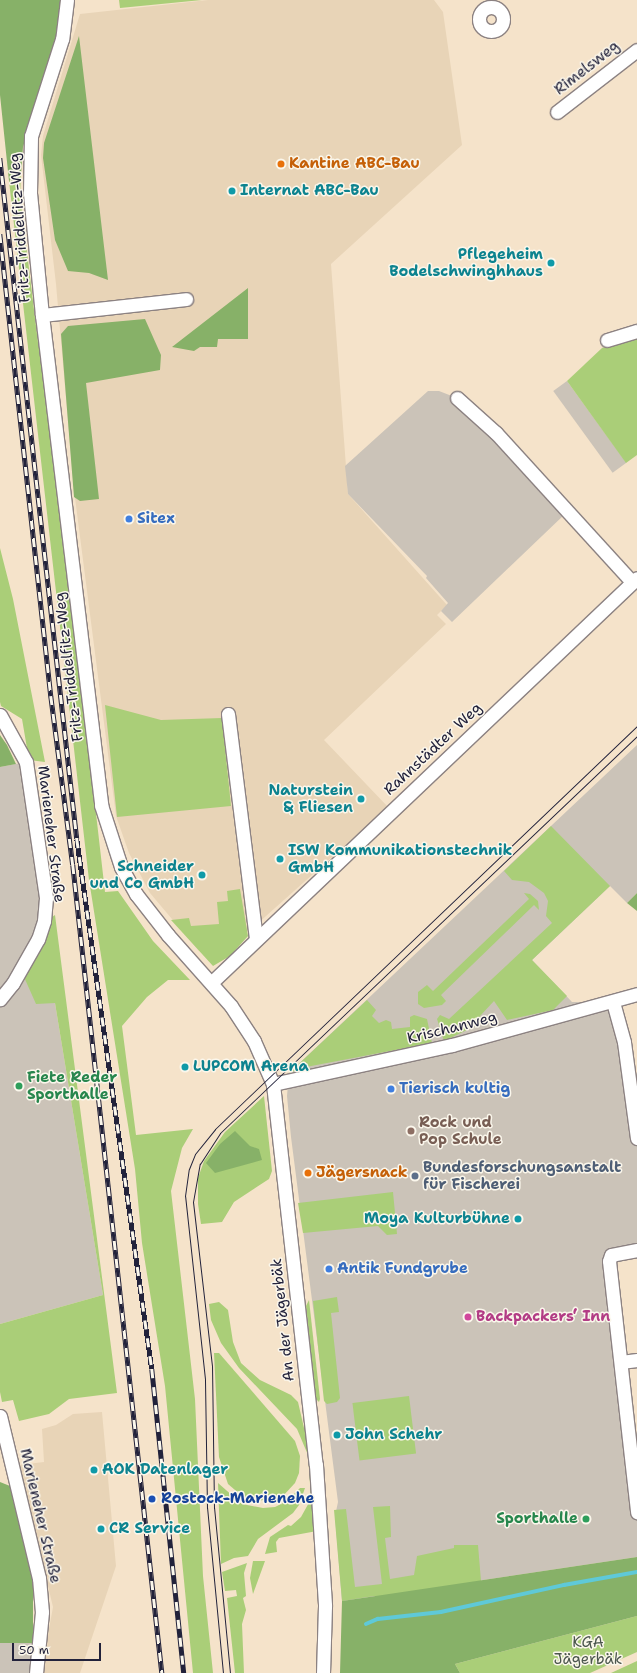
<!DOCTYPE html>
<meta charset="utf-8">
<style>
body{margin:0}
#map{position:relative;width:637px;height:1673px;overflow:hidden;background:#f5e3ca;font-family:"Shantell Sans",sans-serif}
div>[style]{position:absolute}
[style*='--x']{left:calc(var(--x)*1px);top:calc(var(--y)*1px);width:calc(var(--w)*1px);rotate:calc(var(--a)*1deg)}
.built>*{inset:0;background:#e8d4b7}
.industrial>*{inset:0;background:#cbc3b8;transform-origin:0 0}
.green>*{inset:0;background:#aace78;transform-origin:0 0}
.forest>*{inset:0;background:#87b168}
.stream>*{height:3.5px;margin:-1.75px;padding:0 1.75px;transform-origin:1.75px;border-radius:1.75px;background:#5fc9d8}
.roads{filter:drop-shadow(1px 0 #8c8282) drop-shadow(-1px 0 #8c8282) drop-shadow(0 1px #8c8282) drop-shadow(0 -1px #8c8282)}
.minor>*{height:13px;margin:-6.5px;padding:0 6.5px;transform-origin:6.5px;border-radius:6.5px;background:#fff}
.minor>.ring{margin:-6.5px;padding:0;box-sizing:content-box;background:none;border:13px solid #fff;border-radius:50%}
.tram>*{height:1px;margin:-0.5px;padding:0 0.5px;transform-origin:0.5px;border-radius:0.5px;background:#22223b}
.rail>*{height:4.5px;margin-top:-2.25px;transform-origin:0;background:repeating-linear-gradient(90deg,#fbf7ec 0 9px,#22223b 0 18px);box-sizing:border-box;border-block:1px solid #22223b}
.dots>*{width:11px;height:11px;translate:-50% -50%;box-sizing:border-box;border:2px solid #fbf7ec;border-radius:50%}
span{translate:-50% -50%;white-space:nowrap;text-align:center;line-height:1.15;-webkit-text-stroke:3px #fbf7ec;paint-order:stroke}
.street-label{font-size:15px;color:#22223b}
.food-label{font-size:15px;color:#c56008;font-weight:700}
.left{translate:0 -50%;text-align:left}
.culture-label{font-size:15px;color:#0d838f;font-weight:700}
.right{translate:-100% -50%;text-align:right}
.shop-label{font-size:15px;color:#366cbe;font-weight:700}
.leisure-label{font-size:15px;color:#27864d;font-weight:700}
.education-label{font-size:15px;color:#785e54;font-weight:700}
.service-label{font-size:15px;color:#4e5e75;font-weight:700}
.hotel-label{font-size:15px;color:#b23c85;font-weight:700}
.transit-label{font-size:15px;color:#164399;font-weight:700}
.park-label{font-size:15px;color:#4b564d}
.scale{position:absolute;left:12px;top:1643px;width:89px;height:18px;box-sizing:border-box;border:2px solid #22223b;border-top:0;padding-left:5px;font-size:12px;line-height:14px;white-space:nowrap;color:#22223b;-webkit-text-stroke:3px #fbf7ec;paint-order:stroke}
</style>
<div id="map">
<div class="built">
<div style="clip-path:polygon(208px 0,434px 0,443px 12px,462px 145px,331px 264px,348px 494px,447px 605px,437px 615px,446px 624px,324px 740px,388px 807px,247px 933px,199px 951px,150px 893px,129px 853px,116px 816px,74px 490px,56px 284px,41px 155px,43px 136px,80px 14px)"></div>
<div style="clip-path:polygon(102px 1412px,116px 1566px,80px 1673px,41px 1673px,53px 1607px,19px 1465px,44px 1462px,42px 1429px,56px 1425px,73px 1414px)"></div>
</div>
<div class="industrial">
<div style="left:567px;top:381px;width:101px;height:17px;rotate:54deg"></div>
<div style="clip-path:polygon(428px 391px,439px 391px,457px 398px,565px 514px,452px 622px,441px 611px,448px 603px,426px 578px,427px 576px,348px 494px,345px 466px)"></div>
<div style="clip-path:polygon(637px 745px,637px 893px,627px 903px,610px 886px,532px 960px,572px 1002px,613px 1002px,637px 1138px,637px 1250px,611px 1255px,637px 1512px,637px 1557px,342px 1601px,335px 1516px,338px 1502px,291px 1137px,287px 1096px,289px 1073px)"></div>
<div style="clip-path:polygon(26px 762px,46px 898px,21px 971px,55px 1003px,103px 1295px,0 1324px,0 767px)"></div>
<div style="left:0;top:1643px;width:33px;height:30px"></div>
</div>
<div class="green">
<div style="clip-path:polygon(119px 0,202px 0,120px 8px)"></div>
<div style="clip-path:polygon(21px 174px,20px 195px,38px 342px,49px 403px,105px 892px,118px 891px,153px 941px,190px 980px,168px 980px,147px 997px,122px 1026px,136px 1135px,193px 1129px,182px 1148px,171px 1191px,195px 1399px,203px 1576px,213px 1673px,193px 1673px,165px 1386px,142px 1243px,135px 1169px,89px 880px,9px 181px)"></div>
<div style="clip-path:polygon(637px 338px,637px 455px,626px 463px,567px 381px,602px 348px)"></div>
<div style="clip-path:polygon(0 548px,13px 599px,45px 762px,29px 760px,22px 719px,1px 706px,0 702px)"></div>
<div style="clip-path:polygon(105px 705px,161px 720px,222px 718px,231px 806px,117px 817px)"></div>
<div style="clip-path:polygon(551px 826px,610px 886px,532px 960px,567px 996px,553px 1010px,507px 1020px,494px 1001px,467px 1030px,444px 1041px,437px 1019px,440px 1015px,449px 1019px,552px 923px,546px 916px,548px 901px,544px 893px,529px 882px,512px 880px,504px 871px)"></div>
<div style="clip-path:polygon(240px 889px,248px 936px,230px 956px,213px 966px,171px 920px,189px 918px,191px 926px,219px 924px,217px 902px,228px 901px,227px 891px)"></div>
<div style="clip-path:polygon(524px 893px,530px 894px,538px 901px,539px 910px,534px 905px,441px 995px,446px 1001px,442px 1005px,424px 1008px,418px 1004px,418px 992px,427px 985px,433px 991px,529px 899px)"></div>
<div style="clip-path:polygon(55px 915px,117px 1393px,69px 1399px,49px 1414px,19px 1421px,13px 1400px,2px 1402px,0 1392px,0 1324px,103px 1295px,55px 1003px,36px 1004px,24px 977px,38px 951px,49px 919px)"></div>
<div style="clip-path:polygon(367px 1000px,376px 1010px,372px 1016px,379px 1023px,386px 1020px,391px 1022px,392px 1029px,410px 1027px,410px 1017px,414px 1015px,427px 1019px,432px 1043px,306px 1067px,289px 1073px)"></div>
<div style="clip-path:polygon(264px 1096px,272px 1171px,269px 1179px,234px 1202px,222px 1222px,201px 1224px,198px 1204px,198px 1178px,204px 1161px,225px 1132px)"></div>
<div style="clip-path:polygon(393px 1192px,397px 1234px,387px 1235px,378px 1226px,303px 1233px,298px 1203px)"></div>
<div style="clip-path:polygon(337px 1297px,339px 1312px,331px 1313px,340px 1398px,337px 1402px,327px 1404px,324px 1401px,313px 1301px)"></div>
<div style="clip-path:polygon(309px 1300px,320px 1399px,319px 1402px,316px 1399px,306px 1306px)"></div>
<div style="clip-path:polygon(219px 1302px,228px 1310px,233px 1342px,241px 1363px,260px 1380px,291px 1395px,298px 1402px,304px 1428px,307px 1428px,317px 1531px,279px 1538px,276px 1542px,277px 1552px,265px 1554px,270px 1537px,288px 1525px,291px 1526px,301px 1517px,311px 1499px,308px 1455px,297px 1429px,239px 1368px,221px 1343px,211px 1320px,209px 1304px)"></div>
<div style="clip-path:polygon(214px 1353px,219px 1353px,295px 1441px,300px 1456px,299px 1473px,295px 1483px,283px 1496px,258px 1501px,242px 1496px,228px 1484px,219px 1457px)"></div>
<div style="left:409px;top:1396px;width:58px;height:57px;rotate:83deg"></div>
<div style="clip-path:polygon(218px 1483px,242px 1504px,263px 1508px,275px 1507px,287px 1501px,300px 1488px,305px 1488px,299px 1505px,293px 1513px,258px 1539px,248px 1556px,234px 1558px,221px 1564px)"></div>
<div style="clip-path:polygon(390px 1506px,391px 1537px,385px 1538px,390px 1579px,414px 1575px,417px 1556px,454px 1548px,454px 1545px,478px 1545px,481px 1581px,475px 1604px,374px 1596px,342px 1601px,334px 1510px,346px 1509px,355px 1587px,382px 1584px,373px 1507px)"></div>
<div style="clip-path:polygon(253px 1561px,265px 1561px,253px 1594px,250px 1578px)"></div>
<div style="clip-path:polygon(247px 1563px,244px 1573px,246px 1596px,243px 1598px,246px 1610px,242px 1624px,244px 1673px,235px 1673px,227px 1598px,237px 1596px,236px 1590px,225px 1591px,222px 1572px)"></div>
<div style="clip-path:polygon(637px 1616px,637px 1652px,590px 1673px,460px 1673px,455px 1664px)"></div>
<div style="clip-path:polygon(637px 1661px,637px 1673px,611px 1673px)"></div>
</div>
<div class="forest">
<div style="clip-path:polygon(0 0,62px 0,57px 37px,23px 147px,21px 174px,9px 181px,0 95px)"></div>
<div style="clip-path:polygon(79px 36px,108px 280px,89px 273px,68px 271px,55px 240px,43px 158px,44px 143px)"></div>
<div style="clip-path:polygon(248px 288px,248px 339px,218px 339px,217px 347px,200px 347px,194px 351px,172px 347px)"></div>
<div style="clip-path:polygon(145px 319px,161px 355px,160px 370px,86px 383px,99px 499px,80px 501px,74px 497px,61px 334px,68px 326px)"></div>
<div style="clip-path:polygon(0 735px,7px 745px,16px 764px,0 767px)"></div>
<div style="clip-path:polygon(637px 893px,637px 911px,627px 903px)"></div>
<div style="clip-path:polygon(235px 1131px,250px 1146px,259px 1149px,262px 1160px,215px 1173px,206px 1163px,220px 1144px)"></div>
<div style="clip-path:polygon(0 1482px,10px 1486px,28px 1553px,33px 1583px,33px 1643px,0 1643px)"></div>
<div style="clip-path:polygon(637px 1557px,637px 1616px,455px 1664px,460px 1673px,340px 1673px,342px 1601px)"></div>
</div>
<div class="stream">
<div style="--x:366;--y:1624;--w:13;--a:-23"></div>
<div style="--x:378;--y:1619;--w:63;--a:-6.3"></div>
<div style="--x:441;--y:1612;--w:126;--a:-12.4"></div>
<div style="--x:564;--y:1585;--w:74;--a:-10.1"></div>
</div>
<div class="roads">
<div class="minor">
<div style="--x:67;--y:0;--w:39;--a:97"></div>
<div style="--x:62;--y:39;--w:102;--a:107.7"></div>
<div style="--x:31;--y:136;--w:57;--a:91"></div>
<div style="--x:30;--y:193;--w:123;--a:84.4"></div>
<div style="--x:42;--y:315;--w:494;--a:83.1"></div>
<div style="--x:101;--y:805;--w:65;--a:72.1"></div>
<div style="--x:121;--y:867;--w:31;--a:61"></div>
<div style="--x:136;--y:894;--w:52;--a:52"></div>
<div style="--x:168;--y:935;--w:95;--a:48.4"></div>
<div style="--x:231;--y:1006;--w:42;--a:56.7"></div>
<div style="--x:254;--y:1041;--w:47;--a:66.2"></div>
<div style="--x:273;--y:1084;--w:383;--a:83.6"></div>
<div style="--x:316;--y:1465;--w:141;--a:86.3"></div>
<div style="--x:325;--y:1606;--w:67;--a:91.7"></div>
<div class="ring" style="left:479px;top:7px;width:11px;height:11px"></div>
<div style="--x:557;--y:112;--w:101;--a:-37.8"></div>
<div style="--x:42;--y:315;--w:145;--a:-6.3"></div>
<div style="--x:607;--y:340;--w:31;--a:-17"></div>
<div style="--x:457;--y:398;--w:52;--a:41.9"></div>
<div style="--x:496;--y:433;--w:202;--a:47.6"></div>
<div style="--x:228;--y:714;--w:227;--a:82.9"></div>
<div style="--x:0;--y:715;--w:54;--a:61"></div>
<div style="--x:26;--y:762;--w:137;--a:81.6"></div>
<div style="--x:46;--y:898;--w:23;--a:95"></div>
<div style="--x:44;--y:921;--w:19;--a:108"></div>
<div style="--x:38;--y:939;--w:51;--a:119.6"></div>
<div style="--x:13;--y:983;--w:21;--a:129"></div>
<div style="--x:212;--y:982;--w:586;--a:-43.55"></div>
<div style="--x:613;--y:1002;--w:41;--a:74.6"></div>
<div style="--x:624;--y:1042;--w:97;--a:82.3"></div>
<div style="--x:273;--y:1084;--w:183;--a:-12.3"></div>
<div style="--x:452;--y:1045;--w:192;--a:-15.4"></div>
<div style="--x:637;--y:1250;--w:26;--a:169"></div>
<div style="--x:611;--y:1255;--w:6;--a:108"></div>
<div style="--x:609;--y:1261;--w:253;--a:83.6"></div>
<div style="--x:621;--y:1362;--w:16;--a:-7"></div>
<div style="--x:0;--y:1416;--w:167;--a:76.5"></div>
<div style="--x:39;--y:1578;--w:34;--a:85"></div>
<div style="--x:42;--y:1612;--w:61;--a:95.6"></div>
</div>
</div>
<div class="tram">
<div style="--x:223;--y:1673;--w:166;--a:-95.5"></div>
<div style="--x:207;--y:1508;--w:129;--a:-90.9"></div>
<div style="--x:205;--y:1379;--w:184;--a:-96.2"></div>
<div style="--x:185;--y:1196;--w:27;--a:-82"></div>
<div style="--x:189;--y:1169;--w:16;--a:-68"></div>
<div style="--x:195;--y:1154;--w:32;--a:-51"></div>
<div style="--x:215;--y:1129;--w:584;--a:-43.68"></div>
<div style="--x:230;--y:1673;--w:166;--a:-95.5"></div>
<div style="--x:214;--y:1508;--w:142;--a:-90.8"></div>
<div style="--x:212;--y:1366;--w:165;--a:-96.6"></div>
<div style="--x:193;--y:1202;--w:39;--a:-80"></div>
<div style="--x:200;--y:1164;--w:37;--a:-57"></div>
<div style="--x:220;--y:1133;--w:576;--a:-43.59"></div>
</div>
<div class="rail">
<div style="--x:0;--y:158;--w:685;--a:83.55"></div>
<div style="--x:77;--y:839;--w:535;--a:81.95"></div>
<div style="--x:152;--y:1369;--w:306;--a:84"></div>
<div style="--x:0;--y:234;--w:465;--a:83.7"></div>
<div style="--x:51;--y:696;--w:170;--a:82.6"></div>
<div style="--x:73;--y:865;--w:813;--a:83.71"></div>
</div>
<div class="dots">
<div style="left:281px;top:164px;background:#e8710a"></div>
<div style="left:232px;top:191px;background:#0f9aa8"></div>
<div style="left:551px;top:263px;background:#0f9aa8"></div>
<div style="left:129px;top:519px;background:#3f7fe0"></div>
<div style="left:361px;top:799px;background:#0f9aa8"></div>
<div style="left:280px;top:859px;background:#0f9aa8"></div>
<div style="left:202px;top:875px;background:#0f9aa8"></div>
<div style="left:185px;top:1067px;background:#0f9aa8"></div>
<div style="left:19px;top:1086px;background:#2e9e5b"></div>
<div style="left:391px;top:1089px;background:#3f7fe0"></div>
<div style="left:411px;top:1131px;background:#8d6e63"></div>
<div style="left:308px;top:1173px;background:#e8710a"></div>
<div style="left:415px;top:1176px;background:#5c6f8a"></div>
<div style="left:518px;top:1219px;background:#0f9aa8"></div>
<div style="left:329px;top:1269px;background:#3f7fe0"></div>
<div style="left:468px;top:1317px;background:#d1479c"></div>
<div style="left:337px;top:1435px;background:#0f9aa8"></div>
<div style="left:94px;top:1470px;background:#0f9aa8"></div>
<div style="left:152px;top:1499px;background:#1a4fb4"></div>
<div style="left:586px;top:1519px;background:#2e9e5b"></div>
<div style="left:101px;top:1529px;background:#0f9aa8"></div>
</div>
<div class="street-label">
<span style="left:587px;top:68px;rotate:-38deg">Rimelsweg</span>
<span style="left:20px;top:228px;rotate:-94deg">Fritz-Triddelfitz-Weg</span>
<span style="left:69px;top:667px;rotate:-97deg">Fritz-Triddelfitz-Weg</span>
<span style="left:433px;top:749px;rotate:-43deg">Rahnstädter Weg</span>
<span style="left:51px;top:834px;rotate:83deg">Marieneher Straße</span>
<span style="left:452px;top:1028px;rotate:-14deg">Krischanweg</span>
<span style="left:283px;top:1320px;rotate:-96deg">An der Jägerbäk</span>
<span style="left:40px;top:1516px;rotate:77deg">Marieneher Straße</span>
</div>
<div class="food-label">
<span class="left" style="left:289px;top:164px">Kantine ABC-Bau</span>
<span class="left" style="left:316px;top:1173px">Jägersnack</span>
</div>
<div class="culture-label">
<span class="left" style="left:240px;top:191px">Internat ABC-Bau</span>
<span class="right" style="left:543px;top:263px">Pflegeheim<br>Bodelschwinghhaus</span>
<span class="right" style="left:353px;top:799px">Naturstein<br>&amp; Fliesen</span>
<span class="left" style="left:288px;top:859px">ISW Kommunikationstechnik<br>GmbH</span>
<span class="right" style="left:194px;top:875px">Schneider<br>und Co GmbH</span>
<span class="left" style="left:193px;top:1067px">LUPCOM Arena</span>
<span class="right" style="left:510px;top:1219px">Moya Kulturbühne</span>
<span class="left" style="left:345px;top:1435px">John Schehr</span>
<span class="left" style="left:102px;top:1470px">AOK Datenlager</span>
<span class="left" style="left:109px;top:1529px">CR Service</span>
</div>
<div class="shop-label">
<span class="left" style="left:137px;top:519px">Sitex</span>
<span class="left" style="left:399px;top:1089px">Tierisch kultig</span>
<span class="left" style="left:337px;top:1269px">Antik Fundgrube</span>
</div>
<div class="leisure-label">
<span class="left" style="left:27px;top:1086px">Fiete Reder<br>Sporthalle</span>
<span class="right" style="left:578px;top:1519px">Sporthalle</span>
</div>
<div class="education-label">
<span class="left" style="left:419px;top:1131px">Rock und<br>Pop Schule</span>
</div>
<div class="service-label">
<span class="left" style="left:423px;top:1176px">Bundesforschungsanstalt<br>für Fischerei</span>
</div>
<div class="hotel-label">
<span class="left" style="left:476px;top:1317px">Backpackers‘ Inn</span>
</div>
<div class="transit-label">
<span class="left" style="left:161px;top:1499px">Rostock-Marienehe</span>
</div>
<div class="park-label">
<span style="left:588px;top:1651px">KGA<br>Jägerbäk</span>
</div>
<div class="scale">50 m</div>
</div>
